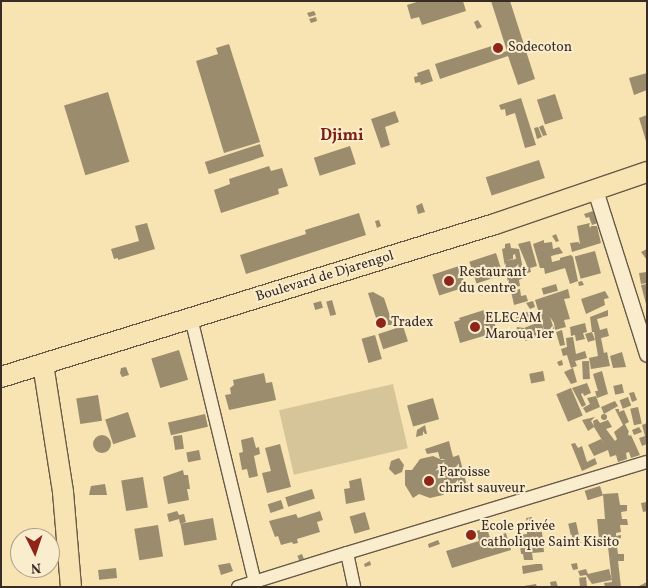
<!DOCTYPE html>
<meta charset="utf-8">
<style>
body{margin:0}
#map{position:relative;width:648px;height:588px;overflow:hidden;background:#f7e4b2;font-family:Vollkorn,serif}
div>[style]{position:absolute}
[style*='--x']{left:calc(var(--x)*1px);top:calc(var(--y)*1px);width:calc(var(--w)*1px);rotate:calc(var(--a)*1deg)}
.green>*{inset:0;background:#d7c59a;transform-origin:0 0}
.building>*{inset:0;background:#9b8c6e;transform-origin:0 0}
.round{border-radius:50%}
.roads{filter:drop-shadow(1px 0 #685a48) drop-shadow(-1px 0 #685a48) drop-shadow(0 1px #685a48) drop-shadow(0 -1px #685a48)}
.minor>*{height:12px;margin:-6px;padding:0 6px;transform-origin:6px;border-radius:6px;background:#faedcd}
.tertiary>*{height:15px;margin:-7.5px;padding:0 7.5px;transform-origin:7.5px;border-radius:7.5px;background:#faedcd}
.primary>*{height:20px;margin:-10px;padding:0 10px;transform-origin:10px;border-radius:10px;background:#f7e4b2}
.dots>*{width:14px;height:14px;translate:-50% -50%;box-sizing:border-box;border:2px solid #faedcd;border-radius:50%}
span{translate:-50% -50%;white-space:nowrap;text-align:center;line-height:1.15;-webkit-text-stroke:4px #faedcd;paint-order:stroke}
.poi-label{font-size:14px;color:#382c25}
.left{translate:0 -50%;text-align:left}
.street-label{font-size:14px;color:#382c25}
.quarter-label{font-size:16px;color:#7a1f14;font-weight:700}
.frame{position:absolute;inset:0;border:2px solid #382c25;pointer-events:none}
.north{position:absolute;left:10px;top:528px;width:50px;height:50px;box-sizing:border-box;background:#faedcd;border:1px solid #aca08a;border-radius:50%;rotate:176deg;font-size:14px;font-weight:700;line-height:20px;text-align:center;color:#382c25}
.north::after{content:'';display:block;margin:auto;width:18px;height:22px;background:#8f2418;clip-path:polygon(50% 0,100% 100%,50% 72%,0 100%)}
</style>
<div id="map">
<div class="green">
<div style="left:393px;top:384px;width:66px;height:117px;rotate:77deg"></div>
</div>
<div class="building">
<div style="clip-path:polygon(420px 1px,463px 1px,466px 11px,422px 25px,419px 17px,411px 19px,407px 5px)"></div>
<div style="clip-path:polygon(491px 1px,510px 1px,535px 79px,518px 85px,508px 56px,440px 79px,435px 64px,495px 45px,497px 54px,507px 51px)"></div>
<div style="clip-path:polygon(314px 11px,316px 15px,309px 17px,307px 13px)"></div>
<div style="clip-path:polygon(316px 17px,317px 21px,311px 23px,309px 19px)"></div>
<div style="clip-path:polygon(478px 20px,482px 27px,477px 29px,474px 22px)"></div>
<div style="clip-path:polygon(229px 44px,260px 142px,224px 153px,196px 61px,218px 54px,216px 48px)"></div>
<div style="clip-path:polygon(429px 69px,433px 81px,421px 85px,420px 82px,415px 83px,414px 77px,418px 76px,417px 73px)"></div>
<div style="clip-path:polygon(647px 73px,647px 90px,634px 95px,629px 78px)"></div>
<div style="left:108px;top:92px;width:73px;height:46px;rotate:73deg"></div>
<div style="left:555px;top:94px;width:26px;height:19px;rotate:72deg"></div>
<div style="clip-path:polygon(521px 98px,536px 145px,525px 148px,515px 113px,506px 116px,505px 109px,501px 110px,499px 105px)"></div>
<div style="clip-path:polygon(395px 111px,399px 122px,385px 127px,390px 145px,381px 148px,371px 119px)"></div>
<div style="clip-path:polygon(647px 115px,647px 141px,646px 141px,639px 118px)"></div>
<div style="clip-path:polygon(543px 125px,547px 135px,543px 136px,539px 127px)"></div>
<div style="clip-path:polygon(538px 127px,542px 137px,537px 139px,534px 128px)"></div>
<div style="left:260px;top:144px;width:13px;height:58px;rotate:72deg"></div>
<div style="left:350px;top:146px;width:19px;height:38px;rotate:72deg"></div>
<div style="left:539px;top:160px;width:19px;height:56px;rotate:72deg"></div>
<div style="clip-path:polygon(269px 166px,271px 171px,282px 168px,288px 186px,278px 189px,279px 194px,221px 213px,214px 190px,230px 184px,229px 179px)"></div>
<div style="clip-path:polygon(422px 203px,425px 212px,418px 214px,416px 206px)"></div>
<div style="clip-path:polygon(593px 211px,598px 223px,592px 225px,589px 217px,586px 218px,584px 214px)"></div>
<div style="clip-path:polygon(359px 213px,366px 235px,246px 274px,240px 255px,306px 234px,305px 230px)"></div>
<div style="clip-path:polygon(379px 220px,381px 226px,377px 228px,375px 221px)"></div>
<div style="clip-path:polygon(147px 223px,155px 249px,118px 260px,118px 258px,114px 259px,111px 249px,139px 241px,135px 226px)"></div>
<div style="clip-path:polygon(590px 223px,589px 226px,591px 228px,591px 226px,597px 226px,601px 243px,572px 252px,570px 243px,578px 242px,580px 244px,577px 226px)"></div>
<div style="clip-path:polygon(556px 234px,559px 241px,556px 242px,552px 236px)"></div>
<div style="clip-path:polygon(544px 240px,544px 243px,552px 242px,553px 249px,559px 247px,563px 253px,551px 256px,552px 262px,560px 260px,560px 258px,571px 255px,573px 257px,578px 281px,570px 284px,565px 268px,545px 274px,544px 268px,540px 268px,533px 244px)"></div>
<div style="clip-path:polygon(530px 241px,537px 266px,530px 268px,531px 272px,523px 274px,523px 278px,519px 280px,520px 286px,509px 288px,504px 261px,516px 259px,515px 254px,513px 255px,513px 259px,504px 261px,502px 249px,505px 248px,505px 244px,510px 243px,511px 248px,519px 249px,523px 269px,528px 268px,518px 244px)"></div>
<div style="clip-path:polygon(647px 249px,647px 260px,641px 252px)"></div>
<div style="left:595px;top:251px;width:23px;height:21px;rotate:75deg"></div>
<div style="left:496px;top:253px;width:23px;height:28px;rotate:72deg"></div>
<div style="left:459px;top:266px;width:22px;height:28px;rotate:72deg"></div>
<div style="clip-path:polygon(647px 272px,647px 283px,641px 284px,639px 273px)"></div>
<div style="clip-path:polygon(582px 281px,584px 285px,579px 286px,578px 282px)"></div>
<div style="left:556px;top:284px;width:7px;height:15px;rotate:74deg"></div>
<div style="clip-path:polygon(647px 284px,647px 304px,646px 304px,641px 285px)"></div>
<div style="clip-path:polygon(520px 289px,521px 296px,526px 295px,528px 301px,514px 305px,511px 291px)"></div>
<div style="clip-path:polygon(568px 289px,570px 298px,564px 299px,570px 319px,564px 320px,566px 327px,555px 330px,554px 323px,550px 317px,554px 329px,545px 333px,535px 300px)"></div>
<div style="clip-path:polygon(605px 291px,609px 298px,604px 299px,605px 305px,586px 314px,581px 299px)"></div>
<div style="clip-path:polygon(373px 292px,384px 298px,393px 325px,386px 325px,376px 318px,368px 293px)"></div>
<div style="left:332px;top:300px;width:15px;height:6px;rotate:74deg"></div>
<div style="left:321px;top:301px;width:7px;height:8px;rotate:74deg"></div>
<div style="clip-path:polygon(533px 301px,535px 307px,530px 309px,526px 303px)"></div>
<div style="clip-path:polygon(484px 310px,485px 312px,491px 310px,497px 332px,460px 343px,454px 322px,460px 320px,459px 318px)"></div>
<div style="clip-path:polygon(608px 310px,608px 316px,597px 319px,600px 330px,607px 328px,609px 336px,601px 338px,604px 353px,607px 352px,610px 366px,591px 369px,589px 358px,598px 356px,594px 332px,592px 332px,595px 340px,588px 342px,585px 334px,592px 332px,590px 317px)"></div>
<div style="left:531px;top:311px;width:8px;height:16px;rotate:76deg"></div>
<div style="clip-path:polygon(541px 321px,545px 334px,525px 341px,524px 336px,519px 336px,516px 332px,517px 327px,524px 328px)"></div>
<div style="clip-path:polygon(585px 323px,587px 332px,583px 333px,585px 339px,576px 341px,575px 335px,571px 336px,570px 327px)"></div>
<div style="left:403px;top:326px;width:16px;height:26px;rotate:72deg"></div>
<div style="clip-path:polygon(562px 330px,565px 345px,560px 346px,556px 332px)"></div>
<div style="left:375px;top:335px;width:25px;height:14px;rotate:74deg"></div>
<div style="clip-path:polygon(573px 337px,576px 354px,585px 351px,587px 358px,575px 361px,577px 366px,571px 368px,567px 355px,563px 356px,561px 349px,567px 347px,566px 338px)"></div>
<div style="left:179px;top:350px;width:31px;height:29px;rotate:73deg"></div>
<div style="clip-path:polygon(622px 352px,626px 367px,613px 368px,610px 356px)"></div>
<div style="clip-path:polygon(562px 360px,563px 365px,559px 366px,557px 362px)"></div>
<div style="left:589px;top:361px;width:18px;height:7px;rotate:87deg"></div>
<div style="clip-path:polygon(126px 367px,129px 375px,122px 377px,120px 373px,121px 368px)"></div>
<div style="clip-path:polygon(573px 368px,577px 382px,571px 384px,564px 372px)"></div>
<div style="left:543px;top:371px;width:10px;height:14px;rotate:79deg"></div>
<div style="clip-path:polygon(602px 371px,608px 394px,597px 398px,595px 391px,598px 391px,593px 374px)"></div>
<div style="clip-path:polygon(264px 373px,266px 383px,272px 382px,276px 400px,229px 410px,225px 395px,231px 394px,230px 388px,234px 385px,233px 380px)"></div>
<div style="clip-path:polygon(587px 383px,591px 393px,584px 396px,583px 393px,581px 394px,586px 405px,582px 407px,572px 388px)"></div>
<div style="left:622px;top:384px;width:9px;height:9px;rotate:77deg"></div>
<div style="left:571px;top:388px;width:30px;height:16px;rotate:67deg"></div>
<div style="clip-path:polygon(634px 392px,637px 400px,632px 402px,629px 393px)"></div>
<div style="left:98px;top:395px;width:26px;height:22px;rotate:81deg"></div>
<div style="clip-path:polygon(596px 396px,600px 407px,586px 413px,583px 408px,590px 404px,587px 398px)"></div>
<div style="left:628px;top:397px;width:9px;height:9px;rotate:69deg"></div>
<div style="left:433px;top:398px;width:22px;height:27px;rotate:74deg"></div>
<div style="clip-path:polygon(615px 401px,618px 406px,604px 414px,601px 407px)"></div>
<div style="left:638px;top:407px;width:17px;height:8px;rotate:77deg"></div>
<div style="clip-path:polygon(615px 409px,619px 409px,619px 412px,624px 410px,629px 422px,625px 424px,629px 432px,628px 433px,629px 436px,631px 435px,640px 455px,631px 458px,629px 452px,626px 453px,627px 459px,618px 462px,616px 455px,610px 457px,608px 450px,594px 456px,588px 445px,601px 439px,605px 445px,594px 427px,588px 431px,582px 420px,595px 417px,591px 421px,594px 426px,593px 421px,597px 419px,600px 423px,608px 420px,612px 427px,606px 429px,615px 441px,617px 439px,614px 432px,623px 425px)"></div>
<div style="left:128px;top:412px;width:26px;height:24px;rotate:72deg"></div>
<div class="round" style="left:601px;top:414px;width:6px;height:6px"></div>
<div style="left:205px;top:414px;width:13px;height:38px;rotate:77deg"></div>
<div style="clip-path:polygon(647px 423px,647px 444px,642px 446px,639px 438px,645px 436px,642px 425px)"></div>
<div style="clip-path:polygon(425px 425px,427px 434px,425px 434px,423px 431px,423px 435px,416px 437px,417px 430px)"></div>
<div style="clip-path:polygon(639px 427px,642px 432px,634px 435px,632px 430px)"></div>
<div style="left:182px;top:435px;width:14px;height:9px;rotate:82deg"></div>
<div class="round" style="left:93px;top:435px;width:18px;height:18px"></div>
<div style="clip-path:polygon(253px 437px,256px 448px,259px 447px,260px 454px,254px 456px,258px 476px,249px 478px,247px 469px,242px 470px,239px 453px,243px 452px,241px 440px)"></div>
<div style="clip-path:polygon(449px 441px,453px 457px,459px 455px,468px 490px,455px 493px,453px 486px,443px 495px,430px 498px,419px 494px,413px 498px,405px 485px,405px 470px,412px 470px,420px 459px,433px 456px,442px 460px,446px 459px,440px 459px,438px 452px,427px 454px,425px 449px)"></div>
<div style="clip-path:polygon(575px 443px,578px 448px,582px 446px,587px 462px,595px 458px,597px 464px,582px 471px,571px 444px)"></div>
<div style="clip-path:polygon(280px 444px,291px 487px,267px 493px,262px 473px,271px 471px,265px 448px)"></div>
<div style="left:199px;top:450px;width:10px;height:13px;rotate:79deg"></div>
<div style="clip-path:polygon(399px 458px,404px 465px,402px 472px,395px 475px,389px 469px,391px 461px)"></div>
<div style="clip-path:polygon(183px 470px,184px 475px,188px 475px,190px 489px,187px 489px,189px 500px,168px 504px,163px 477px)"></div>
<div style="left:143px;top:477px;width:31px;height:22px;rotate:81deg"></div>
<div style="clip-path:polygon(361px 478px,365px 500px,346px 504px,344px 489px,350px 488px,349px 481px)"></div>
<div style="clip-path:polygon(105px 484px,107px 495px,89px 495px,91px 486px)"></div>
<div style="left:600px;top:486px;width:10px;height:16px;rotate:73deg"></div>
<div style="left:312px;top:489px;width:10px;height:28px;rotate:73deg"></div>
<div style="clip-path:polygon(618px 493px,620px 505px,627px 505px,627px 511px,621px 512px,622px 519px,627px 519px,628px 525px,620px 525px,621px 532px,616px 533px,616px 536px,621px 535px,621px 538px,616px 539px,618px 554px,624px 554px,624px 561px,618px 561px,621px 587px,605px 587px,604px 583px,612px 582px,607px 538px,599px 539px,597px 519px,605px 519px,603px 494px)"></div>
<div style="left:281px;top:500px;width:9px;height:14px;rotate:72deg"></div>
<div style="clip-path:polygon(647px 502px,647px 511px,643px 512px,641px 503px)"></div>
<div style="clip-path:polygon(177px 511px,179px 515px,184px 514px,186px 522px,180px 524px,179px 519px,169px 522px,167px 514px)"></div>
<div style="clip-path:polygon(320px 511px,323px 520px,317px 522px,320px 532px,297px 539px,298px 543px,293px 544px,292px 542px,281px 545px,278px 536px,275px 537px,269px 521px,296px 514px,298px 518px)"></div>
<div style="left:365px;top:512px;width:18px;height:16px;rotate:74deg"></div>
<div style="left:532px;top:517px;width:6px;height:6px;rotate:81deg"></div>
<div style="left:213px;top:518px;width:22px;height:33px;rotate:80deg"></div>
<div style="left:576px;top:522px;width:23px;height:8px;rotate:77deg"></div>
<div style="left:158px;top:525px;width:32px;height:24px;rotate:81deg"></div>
<div style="clip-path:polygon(487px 528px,490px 538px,506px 533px,511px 550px,452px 568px,446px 551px,479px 541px,476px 531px)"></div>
<div style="clip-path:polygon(538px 529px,538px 532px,542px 532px,544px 552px,532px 553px,533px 560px,524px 560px,523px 554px,521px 554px,519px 535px,527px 534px,527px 530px)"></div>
<div style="clip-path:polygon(438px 540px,440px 544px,429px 548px,428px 544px)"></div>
<div style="left:302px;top:554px;width:5px;height:5px;rotate:68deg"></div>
<div style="clip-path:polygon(370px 561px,371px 565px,365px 567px,364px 564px)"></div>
<div style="clip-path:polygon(230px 563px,233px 571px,221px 575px,218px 565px)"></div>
<div style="clip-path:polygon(577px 563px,578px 569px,573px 570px,571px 564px)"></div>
<div style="clip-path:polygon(536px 564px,542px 564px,543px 570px,523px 574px,522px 566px)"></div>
<div style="left:116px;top:568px;width:10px;height:18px;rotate:84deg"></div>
<div style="clip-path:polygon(586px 569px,588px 574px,609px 569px,612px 580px,592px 584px,586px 575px,580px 576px,578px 571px)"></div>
<div style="left:586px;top:577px;width:10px;height:7px;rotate:84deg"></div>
<div style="clip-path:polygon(556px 581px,558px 587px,551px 587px,550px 582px)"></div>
<div style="clip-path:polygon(647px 582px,647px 587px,637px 587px)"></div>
<div style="clip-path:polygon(536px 584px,537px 587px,524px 587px,524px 586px)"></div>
</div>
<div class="roads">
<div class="minor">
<div style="--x:191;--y:318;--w:277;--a:76.4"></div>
<div style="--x:347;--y:553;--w:313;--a:-16.9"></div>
<div style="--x:238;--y:587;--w:114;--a:-17.3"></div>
<div style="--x:347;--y:553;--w:35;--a:78"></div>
</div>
<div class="tertiary">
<div style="--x:595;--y:190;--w:172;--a:72.4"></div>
</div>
<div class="primary">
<div style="--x:43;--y:364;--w:130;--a:81.1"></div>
<div style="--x:63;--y:492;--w:95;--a:85.2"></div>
<div style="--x:1;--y:377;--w:517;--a:-17.21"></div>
<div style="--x:495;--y:224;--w:161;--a:-18.9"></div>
</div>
</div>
<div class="dots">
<div style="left:498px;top:48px;background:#8f2418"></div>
<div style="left:449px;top:281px;background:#8f2418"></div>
<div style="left:381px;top:323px;background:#8f2418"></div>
<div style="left:475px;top:327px;background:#8f2418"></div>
<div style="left:429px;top:481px;background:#8f2418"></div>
<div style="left:471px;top:535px;background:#8f2418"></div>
</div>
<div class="poi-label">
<span class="left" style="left:508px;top:48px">Sodecoton</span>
<span class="left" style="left:459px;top:281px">Restaurant<br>du centre</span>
<span class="left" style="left:485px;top:327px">ELECAM<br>Maroua 1er</span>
<span class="left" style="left:391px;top:323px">Tradex</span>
<span class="left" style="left:439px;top:481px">Paroisse<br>christ sauveur</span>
<span class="left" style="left:481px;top:535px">Ecole privée<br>catholique Saint Kisito</span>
</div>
<div class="street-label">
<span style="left:325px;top:277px;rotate:-17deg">Boulevard de Djarengol</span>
</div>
<div class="quarter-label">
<span style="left:342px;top:136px">Djimi</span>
</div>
<div class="frame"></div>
<div class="north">N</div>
</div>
